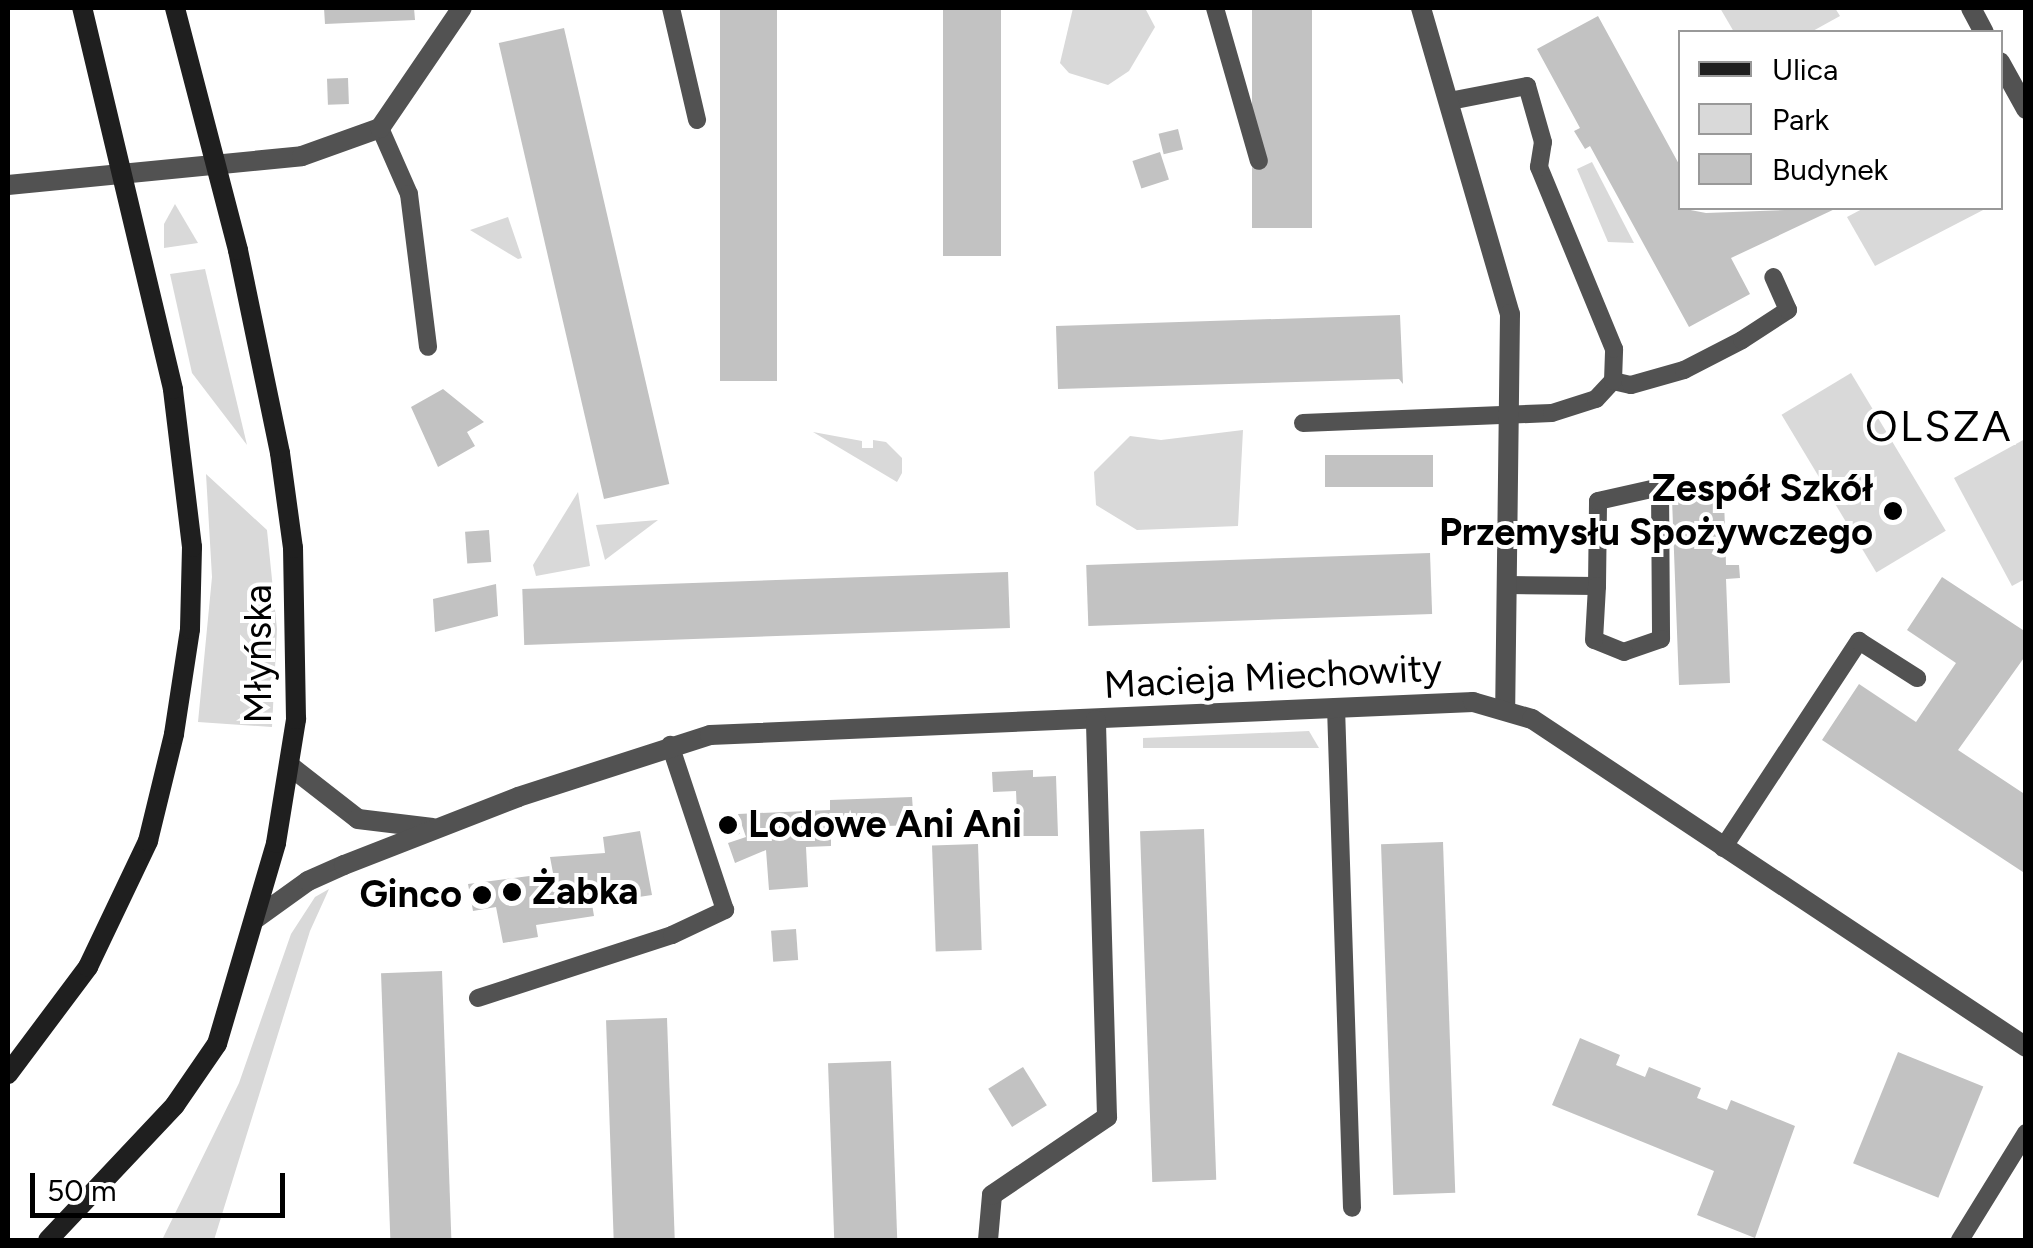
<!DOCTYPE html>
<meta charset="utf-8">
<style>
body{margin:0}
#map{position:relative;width:2033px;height:1248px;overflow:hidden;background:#fff;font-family:Figtree,sans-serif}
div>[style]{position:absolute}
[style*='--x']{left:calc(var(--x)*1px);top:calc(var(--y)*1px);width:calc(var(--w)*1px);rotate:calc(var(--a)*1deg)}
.green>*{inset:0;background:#d9d9d9;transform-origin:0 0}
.building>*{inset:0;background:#c2c2c2;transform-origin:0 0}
.service>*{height:18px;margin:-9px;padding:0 9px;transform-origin:9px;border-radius:9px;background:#525252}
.minor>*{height:20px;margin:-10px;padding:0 10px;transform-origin:10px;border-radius:10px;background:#525252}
.secondary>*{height:20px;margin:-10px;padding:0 10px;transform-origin:10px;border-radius:10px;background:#1f1f1f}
.dots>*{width:28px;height:28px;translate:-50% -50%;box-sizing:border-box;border:5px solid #fff;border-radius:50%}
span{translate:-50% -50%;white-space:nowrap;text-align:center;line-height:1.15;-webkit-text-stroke:8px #fff;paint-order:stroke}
.poi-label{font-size:38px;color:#000;font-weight:700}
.right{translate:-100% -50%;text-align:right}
.left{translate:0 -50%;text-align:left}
.street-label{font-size:38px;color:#000}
.quarter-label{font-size:42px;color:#000;letter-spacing:2.5px}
.frame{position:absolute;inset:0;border:10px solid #000;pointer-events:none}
.legend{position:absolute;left:1678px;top:30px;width:325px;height:180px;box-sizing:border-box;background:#fff;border:2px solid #999;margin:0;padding:12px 18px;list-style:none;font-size:30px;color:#000}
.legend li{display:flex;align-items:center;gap:20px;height:50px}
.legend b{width:50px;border:2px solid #999}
.scale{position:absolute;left:30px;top:1173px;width:255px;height:45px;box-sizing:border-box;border:5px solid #000;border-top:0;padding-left:12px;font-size:30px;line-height:35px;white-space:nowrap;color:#000;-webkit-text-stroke:8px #fff;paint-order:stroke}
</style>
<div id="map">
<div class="green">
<div style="clip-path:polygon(1073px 8px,1145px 8px,1155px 27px,1129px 71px,1108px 85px,1069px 73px,1060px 63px)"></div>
<div style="clip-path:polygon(1720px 8px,1835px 8px,1840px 16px,1811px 32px,1734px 32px)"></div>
<div style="clip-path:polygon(1592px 162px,1634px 243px,1608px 242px,1577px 169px)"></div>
<div style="clip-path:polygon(175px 204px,198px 243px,164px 248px,164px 224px)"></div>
<div style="clip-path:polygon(1864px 208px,1987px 208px,1875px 266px,1847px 217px)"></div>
<div style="clip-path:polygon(508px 217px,522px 258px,518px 259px,470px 230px)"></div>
<div style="clip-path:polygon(205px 269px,247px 445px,192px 373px,170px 274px)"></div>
<div style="left:1851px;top:373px;width:184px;height:81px;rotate:59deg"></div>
<div style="clip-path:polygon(1243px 430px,1238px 526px,1137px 530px,1096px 505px,1094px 472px,1130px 436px,1161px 440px)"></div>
<div style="clip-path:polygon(813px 432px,862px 441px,862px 448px,873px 448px,873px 440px,886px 442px,902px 458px,902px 473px,897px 482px)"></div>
<div style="clip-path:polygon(2025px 439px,2025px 579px,2012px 586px,1954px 478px)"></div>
<div style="clip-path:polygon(206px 474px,267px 530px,277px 629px,272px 727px,198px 722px,212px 577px)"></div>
<div style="clip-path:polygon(578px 492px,590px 566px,536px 576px,533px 565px)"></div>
<div style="clip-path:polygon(658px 520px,605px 560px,596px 525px)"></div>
<div style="clip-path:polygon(1309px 731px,1319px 748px,1143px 748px,1143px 738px)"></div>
<div style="clip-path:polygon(329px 889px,310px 931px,214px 1240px,162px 1240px,239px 1083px,291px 934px,315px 897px)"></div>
</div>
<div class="building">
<div style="clip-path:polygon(324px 8px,414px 8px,415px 20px,325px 24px)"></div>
<div style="left:720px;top:8px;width:57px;height:373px"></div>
<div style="left:943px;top:8px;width:58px;height:248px"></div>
<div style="left:1252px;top:8px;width:60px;height:220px"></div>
<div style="clip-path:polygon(1598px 16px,1680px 166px,1680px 208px,1706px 213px,1837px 208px,1731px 258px,1750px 294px,1689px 327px,1590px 146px,1585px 149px,1574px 131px,1580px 128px,1537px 49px)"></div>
<div style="left:564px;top:28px;width:468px;height:67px;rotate:77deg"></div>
<div style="left:348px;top:78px;width:26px;height:21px;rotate:88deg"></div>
<div style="left:1178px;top:129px;width:21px;height:20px;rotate:76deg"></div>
<div style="left:1160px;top:152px;width:29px;height:29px;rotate:72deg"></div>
<div style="clip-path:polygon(1400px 315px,1403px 384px,1399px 379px,1058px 389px,1056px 326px)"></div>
<div style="clip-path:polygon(443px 389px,484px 422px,467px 432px,475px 446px,438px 467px,411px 407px)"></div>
<div style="left:1433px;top:455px;width:32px;height:108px;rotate:90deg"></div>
<div style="clip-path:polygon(1724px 497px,1726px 565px,1739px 565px,1740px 578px,1726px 579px,1730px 683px,1679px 685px,1672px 499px)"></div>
<div style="left:489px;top:530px;width:32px;height:24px;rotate:86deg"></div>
<div style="left:1430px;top:553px;width:61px;height:344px;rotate:88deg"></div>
<div style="left:1008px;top:572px;width:56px;height:486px;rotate:88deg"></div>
<div style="clip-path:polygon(1942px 577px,2026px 632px,2026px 655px,1958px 750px,2026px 795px,2026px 874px,1822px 740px,1859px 684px,1916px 722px,1956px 663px,1907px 630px)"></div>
<div style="clip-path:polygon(496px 584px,498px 616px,435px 632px,433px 599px)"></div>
<div style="clip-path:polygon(1033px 770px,1033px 777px,1056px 776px,1058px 836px,1018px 836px,1016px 791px,993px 792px,992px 772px)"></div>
<div style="clip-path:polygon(912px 797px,914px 825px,831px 828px,831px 846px,806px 847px,808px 887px,769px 890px,766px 850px,735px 863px,728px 843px,746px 837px,738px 814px,830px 810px,830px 800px)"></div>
<div style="left:733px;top:816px;width:19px;height:15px;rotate:69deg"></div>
<div style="left:1204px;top:829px;width:351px;height:64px;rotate:88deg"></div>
<div style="clip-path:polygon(640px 831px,652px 895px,592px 904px,594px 916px,536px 925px,538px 937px,503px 943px,496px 907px,473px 911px,468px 884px,553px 873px,550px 857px,605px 853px,603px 837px)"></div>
<div style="left:1443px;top:842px;width:351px;height:62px;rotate:88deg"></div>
<div style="left:978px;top:844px;width:106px;height:46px;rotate:88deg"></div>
<div style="left:796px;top:929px;width:31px;height:25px;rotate:86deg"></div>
<div style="left:442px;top:971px;width:269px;height:61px;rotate:88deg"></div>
<div style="left:667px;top:1018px;width:222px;height:61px;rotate:88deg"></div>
<div style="clip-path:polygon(1580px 1038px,1620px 1055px,1616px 1065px,1645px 1077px,1649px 1067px,1701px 1088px,1697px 1098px,1727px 1110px,1731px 1100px,1795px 1126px,1755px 1238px,1697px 1215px,1714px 1171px,1552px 1105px)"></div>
<div style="left:1898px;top:1052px;width:92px;height:120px;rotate:22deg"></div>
<div style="left:891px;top:1061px;width:179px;height:63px;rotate:88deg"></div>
<div style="left:1023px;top:1067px;width:45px;height:41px;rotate:58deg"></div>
</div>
<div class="service">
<div style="--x:671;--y:8;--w:115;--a:76.9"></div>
<div style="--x:1215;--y:8;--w:159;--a:74"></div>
<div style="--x:380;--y:128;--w:72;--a:66.3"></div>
<div style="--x:409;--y:194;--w:154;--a:82.9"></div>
<div style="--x:1613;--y:381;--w:18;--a:13"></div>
<div style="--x:1631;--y:385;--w:55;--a:-15.8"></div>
<div style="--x:1684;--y:370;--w:65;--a:-27.3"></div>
<div style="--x:1742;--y:340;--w:55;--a:-33.1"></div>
<div style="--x:1788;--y:310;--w:36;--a:-114"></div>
<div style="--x:1303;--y:423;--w:249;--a:-2.3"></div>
<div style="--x:1552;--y:413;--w:46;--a:-17.7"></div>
<div style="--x:1596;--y:399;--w:25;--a:-47"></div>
<div style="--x:1613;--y:381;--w:32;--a:-88"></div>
<div style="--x:1614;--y:349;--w:197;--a:-112.4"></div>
<div style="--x:1539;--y:167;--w:25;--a:-81"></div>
<div style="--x:1543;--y:142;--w:58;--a:-105.9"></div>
<div style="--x:1527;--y:86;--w:78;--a:169"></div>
<div style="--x:1509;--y:585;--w:88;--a:0.7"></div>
<div style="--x:1597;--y:586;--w:85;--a:-89.3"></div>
<div style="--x:1598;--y:501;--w:64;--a:-12.7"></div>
<div style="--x:1660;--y:487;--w:152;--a:89.6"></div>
<div style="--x:1661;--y:639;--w:39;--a:161"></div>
<div style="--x:1624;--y:652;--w:32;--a:-158"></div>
<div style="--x:1594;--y:640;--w:54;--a:-86.8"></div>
<div style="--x:1336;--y:707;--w:501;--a:88.17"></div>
<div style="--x:1723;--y:848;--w:248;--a:-56.7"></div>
<div style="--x:1859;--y:641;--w:69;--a:32.5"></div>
<div style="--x:478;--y:998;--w:204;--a:-18"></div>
<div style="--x:672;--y:935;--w:59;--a:-25.3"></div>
<div style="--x:725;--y:910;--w:174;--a:-108.4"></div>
<div style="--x:1960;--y:1240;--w:126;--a:-58.3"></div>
</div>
<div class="minor">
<div style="--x:1421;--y:8;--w:319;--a:73.8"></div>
<div style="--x:1510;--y:314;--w:395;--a:90.7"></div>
<div style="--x:1971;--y:8;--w:27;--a:62"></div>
<div style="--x:2000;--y:62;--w:54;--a:61"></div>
<div style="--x:8;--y:185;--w:295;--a:-5.6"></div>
<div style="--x:302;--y:156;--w:83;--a:-19.7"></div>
<div style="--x:380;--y:128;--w:145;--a:-55.7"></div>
<div style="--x:290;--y:766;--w:86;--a:37.9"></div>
<div style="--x:358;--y:819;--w:75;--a:6.9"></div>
<div style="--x:255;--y:919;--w:65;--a:-35.6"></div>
<div style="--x:308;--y:881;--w:39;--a:-24"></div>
<div style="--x:344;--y:865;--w:187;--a:-21.3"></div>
<div style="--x:518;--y:797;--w:202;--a:-17.9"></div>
<div style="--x:710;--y:735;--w:764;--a:-2.48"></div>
<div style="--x:1473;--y:702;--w:61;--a:16.1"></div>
<div style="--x:1532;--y:719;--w:593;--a:33.58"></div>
<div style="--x:988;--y:1240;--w:45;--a:-84.9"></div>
<div style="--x:992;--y:1195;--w:139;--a:-34.1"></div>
<div style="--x:1107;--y:1117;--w:397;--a:-91.6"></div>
</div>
<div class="secondary">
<div style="--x:8;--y:1074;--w:134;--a:-53.2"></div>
<div style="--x:88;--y:967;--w:140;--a:-64.5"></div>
<div style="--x:148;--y:841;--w:110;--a:-76.3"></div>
<div style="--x:174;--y:734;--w:106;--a:-81.3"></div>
<div style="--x:190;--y:629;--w:82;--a:-88.6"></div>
<div style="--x:192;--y:547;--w:159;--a:-96.9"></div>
<div style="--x:173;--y:389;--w:392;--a:-103.4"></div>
<div style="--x:48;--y:1240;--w:185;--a:-46.7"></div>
<div style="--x:175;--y:1105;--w:74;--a:-55.5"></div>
<div style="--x:217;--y:1044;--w:209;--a:-73.6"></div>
<div style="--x:276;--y:843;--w:126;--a:-80.8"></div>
<div style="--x:296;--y:719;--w:171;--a:-91"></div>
<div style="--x:293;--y:548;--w:96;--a:-97.8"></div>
<div style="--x:280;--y:453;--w:207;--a:-101.7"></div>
<div style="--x:238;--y:250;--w:250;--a:-104.6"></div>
</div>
<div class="dots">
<div style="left:1893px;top:511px;background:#000"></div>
<div style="left:728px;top:825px;background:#000"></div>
<div style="left:512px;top:892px;background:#000"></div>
<div style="left:482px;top:895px;background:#000"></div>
</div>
<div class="poi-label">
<span class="right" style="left:1873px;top:511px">Zespół Szkół<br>Przemysłu Spożywczego</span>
<span class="left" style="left:748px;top:825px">Lodowe Ani Ani</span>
<span class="left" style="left:532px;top:892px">Żabka</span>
<span class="right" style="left:462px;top:895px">Ginco</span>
</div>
<div class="street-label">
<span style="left:259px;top:654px;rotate:-90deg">Młyńska</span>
<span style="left:1273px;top:677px;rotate:-3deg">Macieja Miechowity</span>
</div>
<div class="quarter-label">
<span style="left:1939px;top:427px">OLSZA</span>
</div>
<div class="frame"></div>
<ul class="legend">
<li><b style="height:12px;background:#1f1f1f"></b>Ulica</li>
<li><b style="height:28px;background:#d9d9d9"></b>Park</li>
<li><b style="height:28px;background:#c2c2c2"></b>Budynek</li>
</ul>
<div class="scale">50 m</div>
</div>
